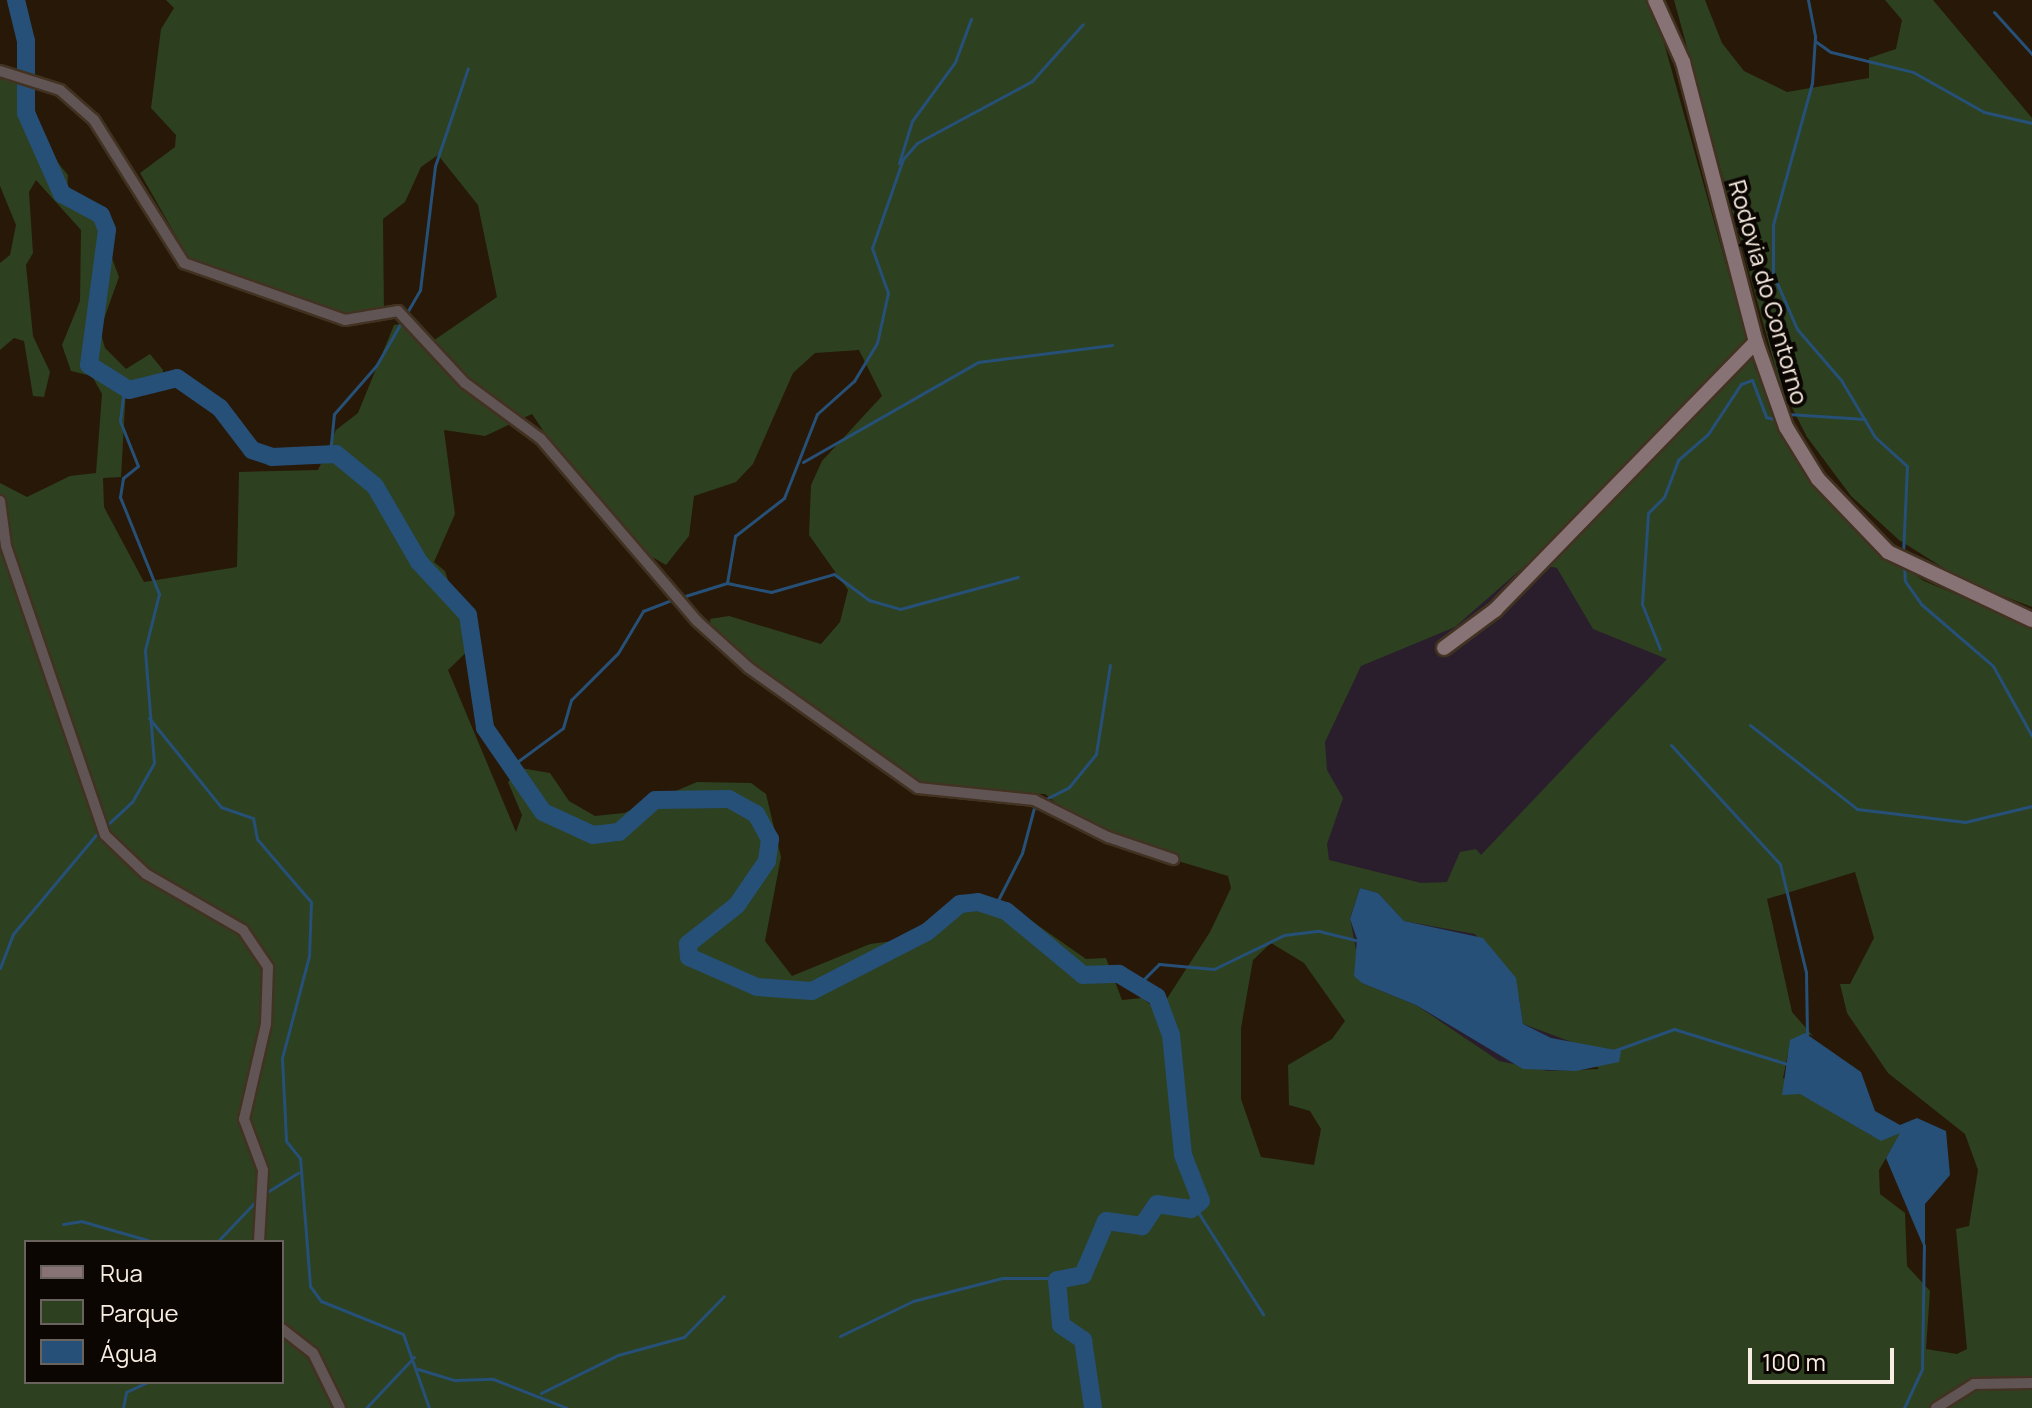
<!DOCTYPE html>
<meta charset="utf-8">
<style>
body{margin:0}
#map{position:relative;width:2032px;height:1408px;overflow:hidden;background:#281807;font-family:Manrope,sans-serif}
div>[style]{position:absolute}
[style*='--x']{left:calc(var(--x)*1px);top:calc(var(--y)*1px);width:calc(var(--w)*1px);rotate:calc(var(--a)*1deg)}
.industrial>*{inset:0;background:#2a1e2c}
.green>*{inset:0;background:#2d4020}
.water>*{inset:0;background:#265077}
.stream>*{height:3px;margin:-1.5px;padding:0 1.5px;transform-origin:1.5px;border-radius:1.5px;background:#265077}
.river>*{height:18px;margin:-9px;padding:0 9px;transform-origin:9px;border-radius:9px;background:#265077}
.roads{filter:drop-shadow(2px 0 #413221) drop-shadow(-2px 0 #413221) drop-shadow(0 2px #413221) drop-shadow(0 -2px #413221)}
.street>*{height:10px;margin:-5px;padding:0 5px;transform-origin:5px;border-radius:5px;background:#605455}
.secondary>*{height:14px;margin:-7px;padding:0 7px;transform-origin:7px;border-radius:7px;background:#877375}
span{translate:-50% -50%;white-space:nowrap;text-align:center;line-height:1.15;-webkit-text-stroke:8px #0b0602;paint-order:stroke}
.street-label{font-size:24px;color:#f8ede2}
.legend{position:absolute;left:24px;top:1240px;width:260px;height:144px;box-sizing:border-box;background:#0b0602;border:2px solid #6a625c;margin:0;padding:10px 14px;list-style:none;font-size:24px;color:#f8ede2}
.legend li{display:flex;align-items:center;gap:16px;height:40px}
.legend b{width:40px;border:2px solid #6a625c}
.scale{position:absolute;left:1748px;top:1348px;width:146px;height:36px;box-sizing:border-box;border:4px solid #f8ede2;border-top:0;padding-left:10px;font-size:24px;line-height:28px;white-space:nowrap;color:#f8ede2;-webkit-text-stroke:6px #0b0602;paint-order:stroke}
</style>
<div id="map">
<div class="industrial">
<div style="clip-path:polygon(1205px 196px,1713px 618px,1543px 1126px,1324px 971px)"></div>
</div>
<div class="green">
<div style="clip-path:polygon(evenodd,166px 0,1652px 0,1755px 368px,1802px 467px,1872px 545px,1924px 581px,2032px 626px,2032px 1408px,0 1408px,0 483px,27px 497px,70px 476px,96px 473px,102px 394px,92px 376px,71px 371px,62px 345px,80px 301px,81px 230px,36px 180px,29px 192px,33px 253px,26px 265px,33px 336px,50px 372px,44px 397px,33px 396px,24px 341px,14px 338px,0 350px,0 263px,10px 255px,16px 225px,0 186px,0 79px,28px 84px,45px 147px,68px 175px,67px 194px,109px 217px,106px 242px,119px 277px,100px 330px,105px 348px,126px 369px,150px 354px,163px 370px,162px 391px,141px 384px,126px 389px,121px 477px,103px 478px,104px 507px,144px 582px,237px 567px,239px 472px,318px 470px,336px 430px,358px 413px,394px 325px,414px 322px,430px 343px,497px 297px,478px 205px,438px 155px,421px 167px,405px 202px,383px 219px,384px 316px,360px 321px,196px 271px,140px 173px,175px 147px,176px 135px,151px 108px,161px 29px,174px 8px,166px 0,859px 350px,882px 396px,822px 461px,811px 485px,809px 535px,848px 590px,840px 622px,821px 644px,729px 616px,710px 619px,711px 630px,904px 780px,945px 792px,1045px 794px,1072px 816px,1148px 852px,1228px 876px,1231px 888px,1210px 932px,1159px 1011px,1142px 998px,1122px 1000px,1106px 958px,1086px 959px,1009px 905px,966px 911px,917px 938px,870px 944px,792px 976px,765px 941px,781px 857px,766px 794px,751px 783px,697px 782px,624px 813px,595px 816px,569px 801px,550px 773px,520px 768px,508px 782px,522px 815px,516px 832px,448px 670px,475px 644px,478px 625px,457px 607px,445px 571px,434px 562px,455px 514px,444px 430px,485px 436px,532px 414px,573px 475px,642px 551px,666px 565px,689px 536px,694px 496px,736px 482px,753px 464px,793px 373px,815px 353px,859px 350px,166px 0,1529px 562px,1557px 568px,1593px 629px,1667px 659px,1481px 855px,1476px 849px,1460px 852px,1447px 882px,1421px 883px,1329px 860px,1327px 844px,1343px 798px,1327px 770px,1325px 742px,1361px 666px,1455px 627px,1529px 562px,166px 0,1855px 872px,1874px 938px,1850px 984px,1840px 984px,1847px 1013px,1888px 1073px,1965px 1134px,1978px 1170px,1969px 1226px,1956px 1229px,1967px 1349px,1957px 1354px,1926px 1349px,1930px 1291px,1907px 1266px,1905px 1213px,1880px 1194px,1879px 1170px,1901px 1132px,1872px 1136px,1783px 1078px,1788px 1054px,1805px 1033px,1813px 1036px,1792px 1012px,1767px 899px,1855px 872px,166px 0,1360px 888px,1378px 893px,1404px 921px,1475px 934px,1519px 997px,1523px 1024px,1577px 1044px,1599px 1069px,1548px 1071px,1499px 1061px,1416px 1005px,1362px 983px,1350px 918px,1360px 888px,166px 0,1271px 943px,1304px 963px,1345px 1021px,1332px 1039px,1288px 1065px,1289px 1105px,1310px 1111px,1321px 1129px,1314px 1165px,1261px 1157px,1241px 1099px,1241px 1028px,1253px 960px,1271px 943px,166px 0,26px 1242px,282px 1242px,282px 1382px,26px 1382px,26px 1242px)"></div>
<div style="clip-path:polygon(1674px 0,1705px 0,1722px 43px,1744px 71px,1787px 92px,1869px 78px,1869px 58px,1896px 49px,1902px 20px,1885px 0,1933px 0,2032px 118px,2032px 607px,1966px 582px,1899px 540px,1851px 496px,1807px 437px,1780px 384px)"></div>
</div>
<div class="water">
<div style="clip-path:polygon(1360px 888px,1378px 893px,1404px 921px,1483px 938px,1516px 978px,1523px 1024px,1551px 1038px,1621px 1051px,1619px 1062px,1576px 1071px,1523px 1069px,1416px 1005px,1362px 983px,1354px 976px,1357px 939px,1350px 919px)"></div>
<div style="clip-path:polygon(1805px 1033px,1861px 1072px,1875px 1111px,1900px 1125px,1917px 1118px,1946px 1131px,1950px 1175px,1925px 1204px,1925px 1250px,1886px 1158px,1900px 1133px,1881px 1141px,1800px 1094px,1782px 1095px,1790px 1040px)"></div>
</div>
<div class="stream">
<div style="--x:1808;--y:0;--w:38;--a:79"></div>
<div style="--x:1815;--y:37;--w:46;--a:93.7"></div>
<div style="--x:1812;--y:83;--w:147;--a:105.4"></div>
<div style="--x:1773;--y:225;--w:49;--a:90"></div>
<div style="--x:1773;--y:274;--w:60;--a:66.4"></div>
<div style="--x:1797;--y:329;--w:67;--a:49.2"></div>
<div style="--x:1841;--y:380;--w:66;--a:59.2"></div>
<div style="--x:1875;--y:437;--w:43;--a:42.2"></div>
<div style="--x:1907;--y:466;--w:87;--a:92.6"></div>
<div style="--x:1994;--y:12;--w:57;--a:47.9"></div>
<div style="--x:1815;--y:41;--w:19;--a:35"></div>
<div style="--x:1831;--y:52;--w:84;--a:13.7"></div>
<div style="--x:1913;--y:72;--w:81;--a:29.4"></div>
<div style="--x:1984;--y:112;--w:49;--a:12.9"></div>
<div style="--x:899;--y:163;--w:44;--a:-72.8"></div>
<div style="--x:912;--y:121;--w:73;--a:-53.9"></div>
<div style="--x:955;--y:62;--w:46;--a:-69.6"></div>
<div style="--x:1788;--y:414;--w:77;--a:3.7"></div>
<div style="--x:330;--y:454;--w:40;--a:-84.3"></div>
<div style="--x:334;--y:414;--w:64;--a:-48.8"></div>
<div style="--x:376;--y:366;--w:88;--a:-59.9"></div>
<div style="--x:420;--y:290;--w:125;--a:-83.1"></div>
<div style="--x:435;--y:166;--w:103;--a:-71.4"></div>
<div style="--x:803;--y:462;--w:202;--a:-29.7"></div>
<div style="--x:978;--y:362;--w:135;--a:-7.2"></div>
<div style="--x:1904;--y:564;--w:17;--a:87"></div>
<div style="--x:1905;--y:581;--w:28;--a:55"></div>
<div style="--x:1921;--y:604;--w:95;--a:40.7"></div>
<div style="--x:1993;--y:666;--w:80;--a:60.9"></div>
<div style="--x:727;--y:583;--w:48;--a:-80.3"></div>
<div style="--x:735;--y:536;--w:62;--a:-37.8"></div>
<div style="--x:784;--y:498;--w:90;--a:-68.6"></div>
<div style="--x:817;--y:414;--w:50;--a:-41.7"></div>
<div style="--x:854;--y:381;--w:44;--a:-58.8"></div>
<div style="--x:877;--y:343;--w:51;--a:-77.6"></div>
<div style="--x:888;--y:293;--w:48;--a:-109.6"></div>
<div style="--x:872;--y:248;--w:94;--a:-70.8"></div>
<div style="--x:903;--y:159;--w:21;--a:-49"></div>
<div style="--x:917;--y:143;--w:131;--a:-28.3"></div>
<div style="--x:1032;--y:81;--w:76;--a:-48.2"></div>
<div style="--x:727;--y:583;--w:45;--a:11.6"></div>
<div style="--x:771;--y:592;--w:66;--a:-15.9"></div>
<div style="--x:834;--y:574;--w:44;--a:36.6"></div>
<div style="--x:869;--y:600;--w:32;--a:16"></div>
<div style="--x:900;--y:609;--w:122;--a:-15.2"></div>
<div style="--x:682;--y:597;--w:47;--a:-17.3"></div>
<div style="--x:1660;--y:649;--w:48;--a:-111.8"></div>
<div style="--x:1642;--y:604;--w:91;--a:-86.2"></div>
<div style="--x:1648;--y:513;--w:23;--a:-45"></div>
<div style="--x:1664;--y:497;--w:40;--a:-69"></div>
<div style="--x:1678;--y:460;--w:40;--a:-41"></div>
<div style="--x:1708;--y:434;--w:60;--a:-56.6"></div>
<div style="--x:1741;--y:384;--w:12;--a:-20"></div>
<div style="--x:1752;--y:380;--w:40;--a:69"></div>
<div style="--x:1766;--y:417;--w:12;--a:14"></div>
<div style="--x:149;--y:718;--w:114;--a:51"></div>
<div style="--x:221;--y:807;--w:34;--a:19"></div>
<div style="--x:253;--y:818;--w:21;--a:79"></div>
<div style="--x:257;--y:839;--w:83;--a:49.4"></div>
<div style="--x:311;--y:902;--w:54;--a:92.1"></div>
<div style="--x:309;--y:956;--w:106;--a:104.8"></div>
<div style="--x:282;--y:1058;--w:83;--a:87.2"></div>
<div style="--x:286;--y:1141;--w:22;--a:51"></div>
<div style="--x:300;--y:1158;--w:128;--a:85.5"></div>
<div style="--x:310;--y:1286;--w:19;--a:54"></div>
<div style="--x:321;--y:1301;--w:88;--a:21.9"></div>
<div style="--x:403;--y:1334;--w:78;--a:70.6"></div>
<div style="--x:1750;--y:725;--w:136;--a:38.1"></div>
<div style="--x:1857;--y:809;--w:109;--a:6.9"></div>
<div style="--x:1965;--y:822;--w:69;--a:-13.4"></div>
<div style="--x:1671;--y:745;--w:161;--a:47.5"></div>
<div style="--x:1780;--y:864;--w:111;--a:76.5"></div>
<div style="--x:1806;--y:972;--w:64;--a:89.1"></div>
<div style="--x:513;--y:765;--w:62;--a:-36.5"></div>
<div style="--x:563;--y:728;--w:29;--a:-74"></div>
<div style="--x:571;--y:700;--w:66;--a:-45"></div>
<div style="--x:618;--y:653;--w:49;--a:-59.2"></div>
<div style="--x:643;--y:611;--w:33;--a:-21"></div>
<div style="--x:1042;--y:801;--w:30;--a:-27"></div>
<div style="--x:1069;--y:787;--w:43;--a:-50.7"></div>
<div style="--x:1096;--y:754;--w:90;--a:-81.1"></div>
<div style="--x:106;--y:826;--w:35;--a:-43"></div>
<div style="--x:132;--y:802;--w:45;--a:-60.6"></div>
<div style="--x:154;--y:763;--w:113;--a:-94.6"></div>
<div style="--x:145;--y:650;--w:58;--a:-76"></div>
<div style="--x:159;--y:594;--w:105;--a:-111.9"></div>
<div style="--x:120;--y:497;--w:19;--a:-81"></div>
<div style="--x:123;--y:478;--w:19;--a:-39"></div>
<div style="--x:138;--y:466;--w:48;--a:-111.8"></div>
<div style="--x:120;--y:421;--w:32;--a:-83"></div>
<div style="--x:995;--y:906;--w:59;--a:-63"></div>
<div style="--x:1022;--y:853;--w:51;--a:-75.1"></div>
<div style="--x:0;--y:968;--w:36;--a:-69"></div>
<div style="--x:13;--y:934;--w:136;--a:-50.1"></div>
<div style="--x:1140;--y:983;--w:27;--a:-45"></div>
<div style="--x:1159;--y:964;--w:55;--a:5.2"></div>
<div style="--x:1214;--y:969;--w:78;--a:-25.9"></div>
<div style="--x:1284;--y:935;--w:35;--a:-7"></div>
<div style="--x:1319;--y:931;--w:41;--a:14"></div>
<div style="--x:1613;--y:1051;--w:65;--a:-19.8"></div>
<div style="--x:1674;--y:1029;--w:118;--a:17.2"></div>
<div style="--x:264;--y:1194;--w:40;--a:-32"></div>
<div style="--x:1196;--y:1209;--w:125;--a:57.5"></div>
<div style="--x:63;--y:1224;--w:18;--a:-9"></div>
<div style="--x:81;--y:1221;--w:76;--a:16"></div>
<div style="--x:217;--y:1242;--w:59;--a:-46.4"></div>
<div style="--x:840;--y:1336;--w:81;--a:-25.6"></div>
<div style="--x:913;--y:1301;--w:92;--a:-14.5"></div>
<div style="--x:1002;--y:1278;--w:56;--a:0"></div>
<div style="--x:418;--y:1369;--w:39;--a:17"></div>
<div style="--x:455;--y:1380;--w:38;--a:-2"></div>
<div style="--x:493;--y:1379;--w:79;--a:21.4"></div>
<div style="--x:541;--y:1393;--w:86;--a:-26.3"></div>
<div style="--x:618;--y:1355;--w:68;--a:-15.3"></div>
<div style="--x:684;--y:1337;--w:57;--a:-45.7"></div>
<div style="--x:123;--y:1408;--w:16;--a:-79"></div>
<div style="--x:126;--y:1392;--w:23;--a:-25"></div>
<div style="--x:366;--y:1408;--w:70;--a:-46.7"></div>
<div style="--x:1904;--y:1408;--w:43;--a:-65.2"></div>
<div style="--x:1922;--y:1369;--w:124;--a:-89.1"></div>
</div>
<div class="river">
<div style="--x:16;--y:0;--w:42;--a:76.3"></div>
<div style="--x:26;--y:41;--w:72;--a:90"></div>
<div style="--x:26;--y:113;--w:89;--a:66"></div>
<div style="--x:62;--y:194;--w:44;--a:28.3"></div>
<div style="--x:101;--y:215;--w:16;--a:68"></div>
<div style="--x:107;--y:230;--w:136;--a:97.6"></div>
<div style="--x:89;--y:365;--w:47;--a:32"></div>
<div style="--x:129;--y:390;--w:49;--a:-14"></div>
<div style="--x:177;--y:378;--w:52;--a:34.9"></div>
<div style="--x:220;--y:408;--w:53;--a:52.7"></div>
<div style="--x:252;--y:450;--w:21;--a:19"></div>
<div style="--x:272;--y:457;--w:64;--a:-2.7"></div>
<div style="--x:336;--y:454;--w:50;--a:39.4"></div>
<div style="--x:375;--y:486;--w:88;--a:59.9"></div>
<div style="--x:419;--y:562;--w:72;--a:47.2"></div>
<div style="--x:468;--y:615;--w:114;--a:81.4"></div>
<div style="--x:485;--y:728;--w:102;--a:55.4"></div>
<div style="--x:543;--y:812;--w:55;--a:24.7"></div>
<div style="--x:593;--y:835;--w:26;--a:-7"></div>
<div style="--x:619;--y:832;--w:48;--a:-41.6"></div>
<div style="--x:655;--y:800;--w:74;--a:-0.8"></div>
<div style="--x:729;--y:799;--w:31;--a:29"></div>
<div style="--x:756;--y:814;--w:29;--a:61"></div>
<div style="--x:770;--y:839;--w:22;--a:98"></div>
<div style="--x:767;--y:861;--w:53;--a:124.3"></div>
<div style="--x:737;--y:905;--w:63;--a:141.5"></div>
<div style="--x:688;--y:944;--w:13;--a:86"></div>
<div style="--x:689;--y:957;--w:74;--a:23.8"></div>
<div style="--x:757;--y:987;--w:55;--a:4.2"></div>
<div style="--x:812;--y:991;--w:129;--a:-27.2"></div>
<div style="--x:927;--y:932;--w:43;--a:-40.3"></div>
<div style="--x:960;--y:904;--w:18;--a:-6"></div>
<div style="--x:978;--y:902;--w:29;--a:18"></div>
<div style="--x:1006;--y:911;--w:100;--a:39.7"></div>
<div style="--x:1083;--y:975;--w:36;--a:-2"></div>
<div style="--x:1119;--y:974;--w:44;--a:31.2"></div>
<div style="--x:1157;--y:997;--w:40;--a:69.8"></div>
<div style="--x:1171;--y:1035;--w:121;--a:84.3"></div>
<div style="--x:1183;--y:1155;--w:49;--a:68.6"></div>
<div style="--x:1201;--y:1201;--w:13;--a:141"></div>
<div style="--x:1191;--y:1209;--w:34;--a:-172"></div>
<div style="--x:1157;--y:1204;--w:27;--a:124"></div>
<div style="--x:1142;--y:1226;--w:36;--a:-172"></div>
<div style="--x:1106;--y:1221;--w:59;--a:113.1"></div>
<div style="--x:1083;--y:1275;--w:26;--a:169"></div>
<div style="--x:1057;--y:1280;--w:45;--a:84.9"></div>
<div style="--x:1061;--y:1325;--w:27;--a:34"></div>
<div style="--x:1083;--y:1340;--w:69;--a:81.6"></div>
</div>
<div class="roads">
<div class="street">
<div style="--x:0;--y:71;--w:63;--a:17.6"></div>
<div style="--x:60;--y:90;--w:45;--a:41.4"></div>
<div style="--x:94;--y:120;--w:169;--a:57.8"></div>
<div style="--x:184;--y:263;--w:171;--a:19.5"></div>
<div style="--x:345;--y:320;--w:54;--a:-9.6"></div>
<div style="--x:398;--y:311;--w:98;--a:47.1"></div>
<div style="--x:465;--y:383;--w:94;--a:36.4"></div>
<div style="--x:541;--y:439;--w:240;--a:49.4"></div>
<div style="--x:697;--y:621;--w:70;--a:42.1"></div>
<div style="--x:749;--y:668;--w:207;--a:35.4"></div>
<div style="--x:918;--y:788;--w:117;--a:5.9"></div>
<div style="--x:1034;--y:800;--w:83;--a:26.6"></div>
<div style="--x:1108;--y:837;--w:69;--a:18.7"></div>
<div style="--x:0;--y:501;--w:45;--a:82.4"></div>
<div style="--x:6;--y:546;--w:305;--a:71.1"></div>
<div style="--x:105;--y:835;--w:57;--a:43.6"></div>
<div style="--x:146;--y:874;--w:112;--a:30"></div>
<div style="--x:243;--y:930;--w:45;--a:56"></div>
<div style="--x:268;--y:967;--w:57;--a:92"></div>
<div style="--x:266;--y:1024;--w:98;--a:103"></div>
<div style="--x:244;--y:1119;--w:54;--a:69.6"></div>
<div style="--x:263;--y:1170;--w:72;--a:93.2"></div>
<div style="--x:282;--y:1329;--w:39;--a:38"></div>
<div style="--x:313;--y:1353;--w:61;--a:63.9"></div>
<div style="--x:1936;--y:1408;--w:45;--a:-32.3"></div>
<div style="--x:1974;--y:1384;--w:58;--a:-1"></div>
</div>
<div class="secondary">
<div style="--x:1655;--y:0;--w:68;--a:65.7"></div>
<div style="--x:1683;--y:62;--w:289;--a:75.4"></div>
<div style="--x:1756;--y:342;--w:90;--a:70.6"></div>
<div style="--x:1786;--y:427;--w:61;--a:58.4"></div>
<div style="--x:1818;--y:479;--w:101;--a:46.2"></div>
<div style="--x:1888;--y:552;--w:159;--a:25.3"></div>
<div style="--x:1444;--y:648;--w:64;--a:-36.7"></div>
<div style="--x:1495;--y:610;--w:374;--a:-45.8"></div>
</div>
</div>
<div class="street-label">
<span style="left:1769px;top:292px;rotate:74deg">Rodovia do Contorno</span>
</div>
<ul class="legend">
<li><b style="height:10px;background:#877375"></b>Rua</li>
<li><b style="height:22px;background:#2d4020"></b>Parque</li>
<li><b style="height:22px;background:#265077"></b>Água</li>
</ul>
<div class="scale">100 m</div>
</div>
